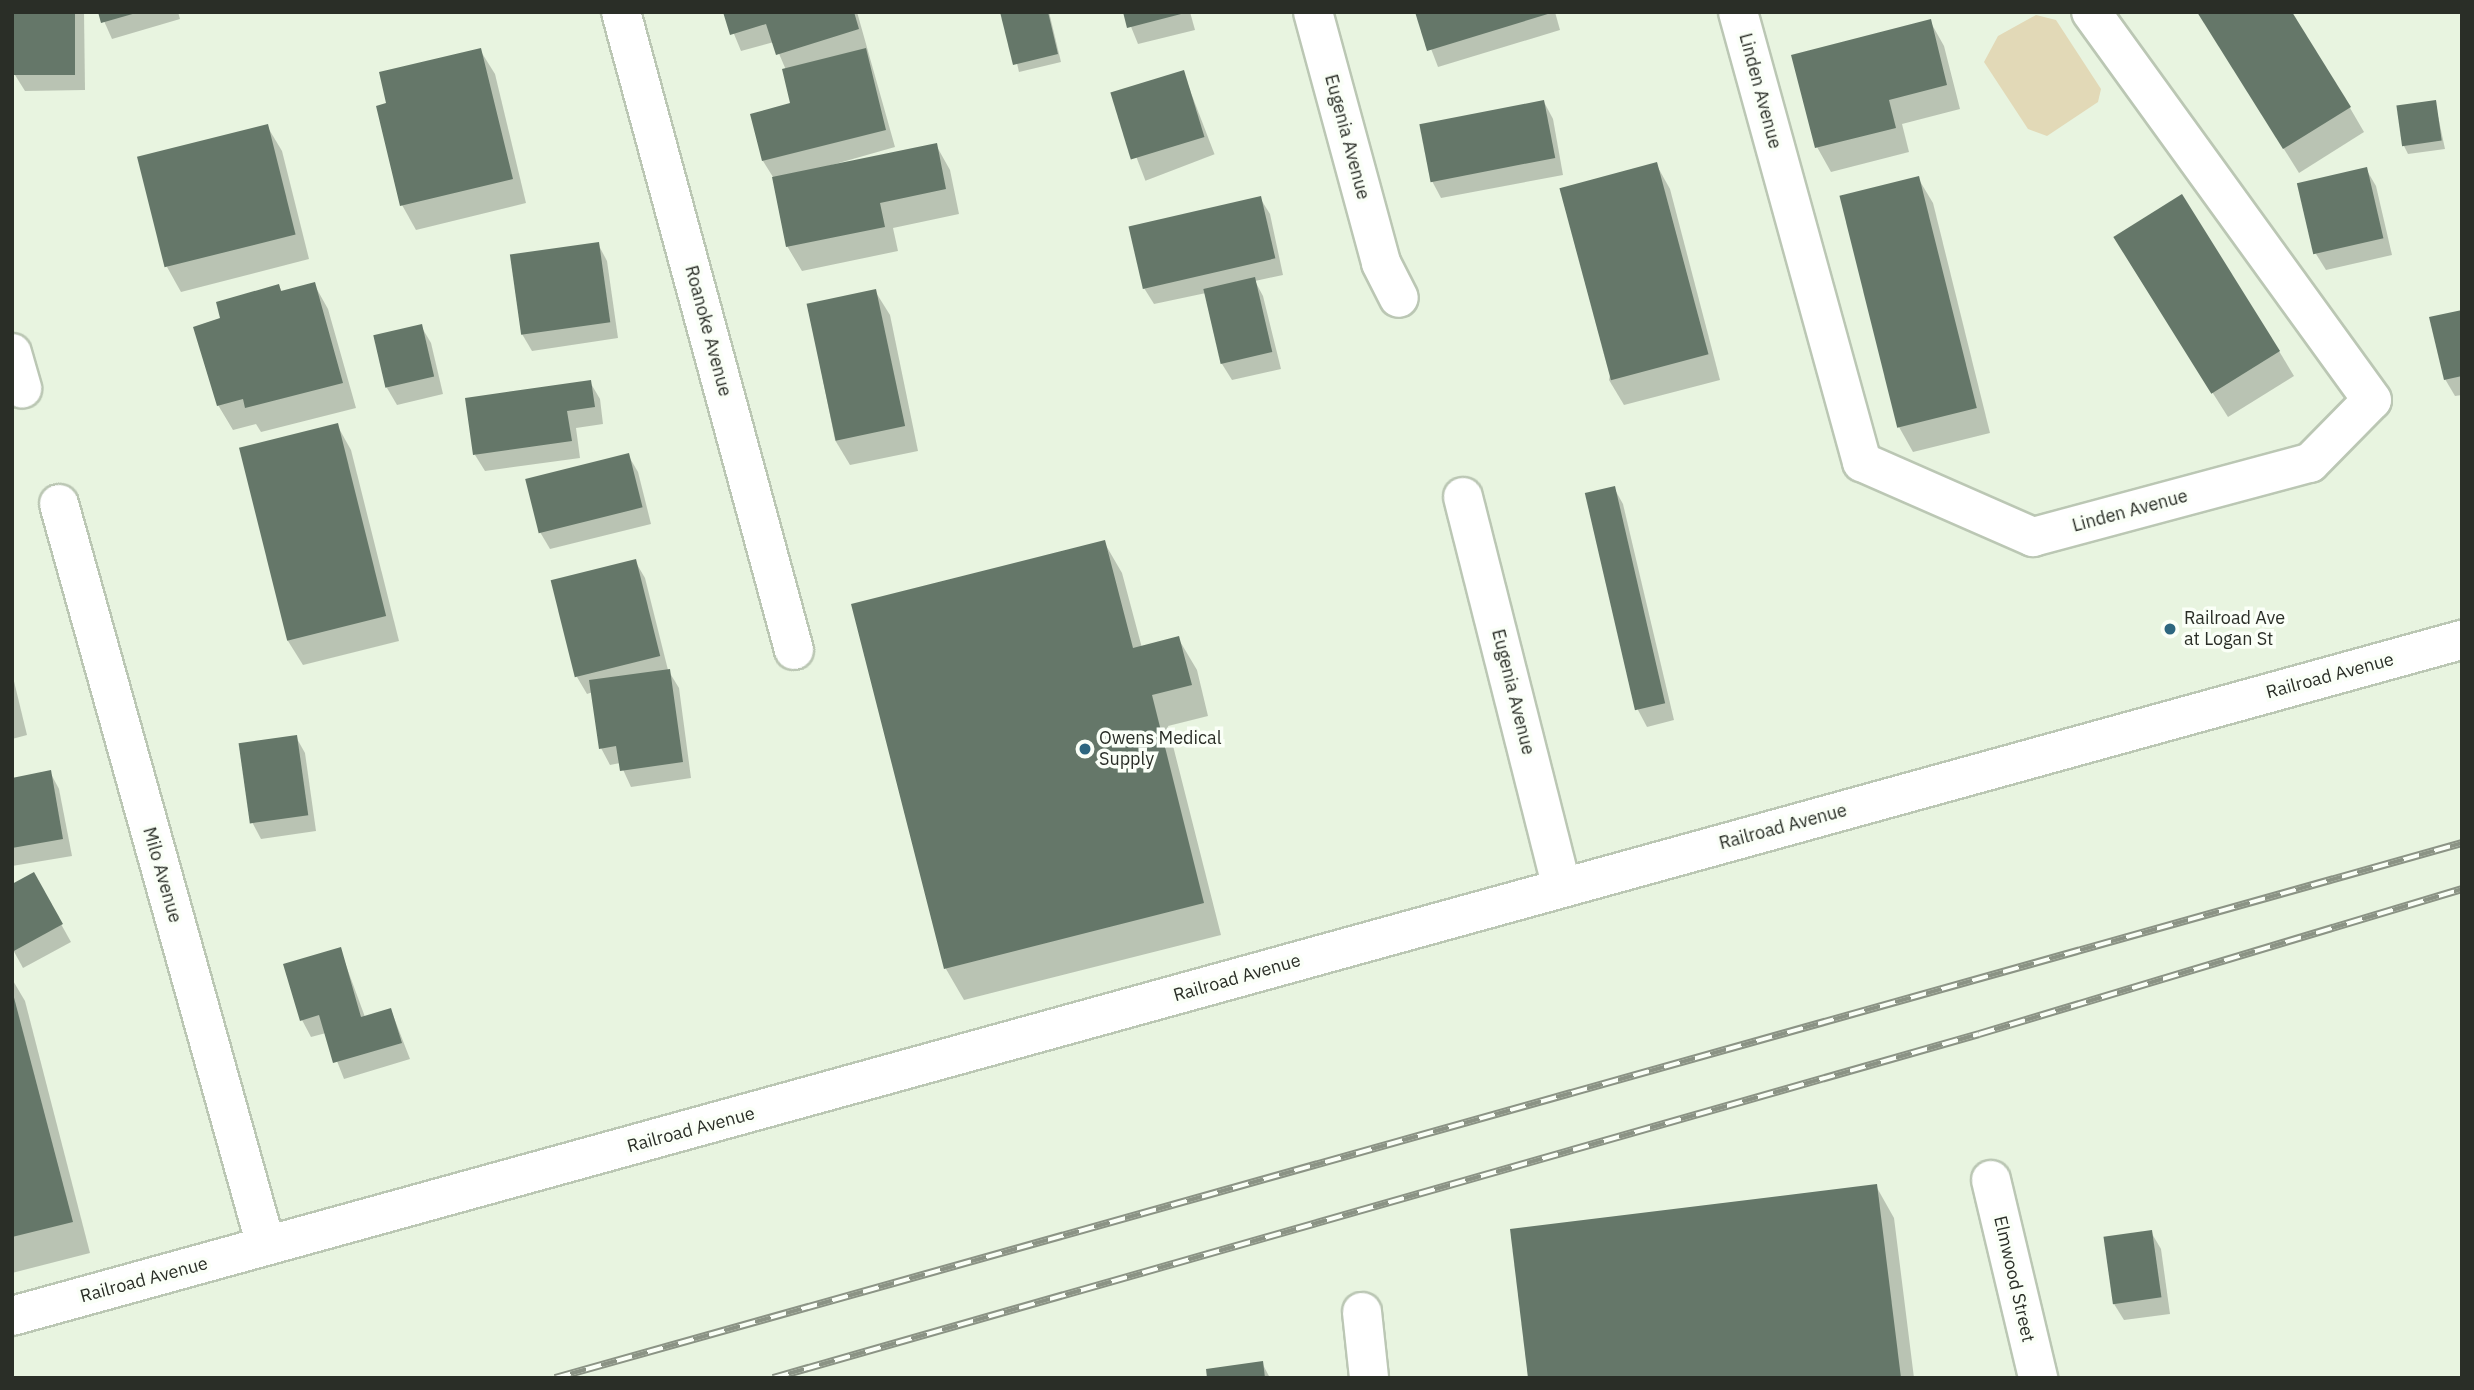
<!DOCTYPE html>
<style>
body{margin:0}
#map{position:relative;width:2474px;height:1390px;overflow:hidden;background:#e8f4e0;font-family:"IBM Plex Sans",sans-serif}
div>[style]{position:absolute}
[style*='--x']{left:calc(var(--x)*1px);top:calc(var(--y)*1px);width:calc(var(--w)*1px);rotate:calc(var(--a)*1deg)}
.green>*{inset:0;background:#e2d9b7}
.shadow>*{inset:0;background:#0003;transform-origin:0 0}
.building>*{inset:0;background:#657769;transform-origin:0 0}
.roads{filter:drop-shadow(2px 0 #bbc7b4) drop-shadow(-2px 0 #bbc7b4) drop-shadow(0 2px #bbc7b4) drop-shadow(0 -2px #bbc7b4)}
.minor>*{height:38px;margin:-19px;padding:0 19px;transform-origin:19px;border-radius:19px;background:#fff}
.major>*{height:38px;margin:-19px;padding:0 19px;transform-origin:19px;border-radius:19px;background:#fff}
.rail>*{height:8px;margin-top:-4px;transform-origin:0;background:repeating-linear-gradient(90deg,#fafff7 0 16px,#8b9385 0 32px);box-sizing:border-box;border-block:2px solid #8b9385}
.dots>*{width:19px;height:19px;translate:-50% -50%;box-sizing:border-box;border:4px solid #fafff7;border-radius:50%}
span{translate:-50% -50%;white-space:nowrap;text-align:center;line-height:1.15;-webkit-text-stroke:7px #fafff7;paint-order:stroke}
.street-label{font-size:18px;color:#2a2e27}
.poi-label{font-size:18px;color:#2a2e27}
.left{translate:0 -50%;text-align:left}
.frame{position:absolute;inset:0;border:14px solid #2a2e27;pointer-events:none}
</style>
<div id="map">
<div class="green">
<div style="clip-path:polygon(2036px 15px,2056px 20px,2101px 89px,2098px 102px,2047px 136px,2028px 129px,1984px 62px,1998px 36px)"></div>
</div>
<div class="shadow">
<div style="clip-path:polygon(14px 12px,84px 12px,85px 90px,25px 91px,15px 75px)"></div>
<div style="clip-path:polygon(100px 12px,178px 12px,180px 19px,112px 39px)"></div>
<div style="clip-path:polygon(725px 12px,857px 12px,895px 147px,807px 172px,936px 145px,950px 170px,959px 214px,893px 228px,898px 251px,802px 271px,787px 246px,773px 177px,763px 161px,792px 104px,786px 70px,774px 42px,741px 51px)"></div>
<div style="clip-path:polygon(1005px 12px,1049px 12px,1061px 62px,1019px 72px)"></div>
<div style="clip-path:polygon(1125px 12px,1190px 12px,1195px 30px,1138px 44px)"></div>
<div style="clip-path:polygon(1417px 12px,1555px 12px,1560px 30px,1438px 67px)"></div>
<div style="clip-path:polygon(1930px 21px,1944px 46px,1960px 109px,1902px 124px,1909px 152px,1831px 172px,1817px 147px)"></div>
<div style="clip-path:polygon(2207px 26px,2350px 108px,2364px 132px,2299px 173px)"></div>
<div style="clip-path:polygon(480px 50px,495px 74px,526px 203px,416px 230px,402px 205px)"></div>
<div style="left:1183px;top:72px;width:88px;height:74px;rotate:69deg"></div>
<div style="clip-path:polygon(1544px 102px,1553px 119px,1563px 175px,1441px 198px,1432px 181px)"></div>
<div style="clip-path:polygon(2435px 102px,2445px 149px,2408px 154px,2404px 146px)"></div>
<div style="clip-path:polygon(267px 126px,282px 151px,309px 259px,181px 292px,167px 267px)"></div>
<div style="clip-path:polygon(1656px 164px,1670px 189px,1720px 380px,1624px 405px,1609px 380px)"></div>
<div style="clip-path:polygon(2366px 169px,2376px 186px,2392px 255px,2326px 270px,2316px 254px)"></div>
<div style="clip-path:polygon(1918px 178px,1933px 203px,1990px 433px,1913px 452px,1899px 427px)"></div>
<div style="clip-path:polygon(1260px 198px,1270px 214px,1283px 275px,1255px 281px,1263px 296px,1281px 369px,1232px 380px,1222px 364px,1206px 293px,1154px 304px,1144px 288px,1130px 227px)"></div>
<div style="clip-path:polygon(598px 244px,607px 261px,618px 338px,532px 351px,522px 334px)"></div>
<div style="clip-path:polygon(2130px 263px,2279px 351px,2294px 376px,2228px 417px)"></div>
<div style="clip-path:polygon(314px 284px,328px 309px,356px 408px,261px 432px,256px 424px,233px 430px,218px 405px,279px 286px,282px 292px)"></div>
<div style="clip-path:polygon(875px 291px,890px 315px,918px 451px,850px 465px,835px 440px,808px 305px)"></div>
<div style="clip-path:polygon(2462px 311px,2462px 395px,2455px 396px,2445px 379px)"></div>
<div style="clip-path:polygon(421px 326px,431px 343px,443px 394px,397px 405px,387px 388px)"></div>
<div style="clip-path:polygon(590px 382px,600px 399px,603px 424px,576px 428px,580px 458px,485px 471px,475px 455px)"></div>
<div style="clip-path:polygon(337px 425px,351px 450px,399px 641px,303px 665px,288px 641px)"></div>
<div style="clip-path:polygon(628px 455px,638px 472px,651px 524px,550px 549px,540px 532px)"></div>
<div style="clip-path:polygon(1614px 488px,1623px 504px,1674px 720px,1647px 727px,1638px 710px,1587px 494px)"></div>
<div style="clip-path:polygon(1104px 542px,1122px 573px,1142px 648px,1178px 638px,1197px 670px,1208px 716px,1168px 726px,1221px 935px,964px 1000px,946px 969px,853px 605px)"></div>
<div style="clip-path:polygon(635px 561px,645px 578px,668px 670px,679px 688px,691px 778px,631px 787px,620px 763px,610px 765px,601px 748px,593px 692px,587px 694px,577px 677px)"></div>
<div style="clip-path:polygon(12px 673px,27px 735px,12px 739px)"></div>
<div style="clip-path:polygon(296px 737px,305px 753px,316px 831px,261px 839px,252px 822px)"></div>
<div style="clip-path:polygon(50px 772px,59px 789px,72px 856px,12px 866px,12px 779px)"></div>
<div style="clip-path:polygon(33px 874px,71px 942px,23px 968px,12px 948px)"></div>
<div style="clip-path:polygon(340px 949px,365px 1017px,391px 1010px,410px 1059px,344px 1079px,326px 1033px,311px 1037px,302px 1020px)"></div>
<div style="clip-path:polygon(12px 979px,25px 1001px,90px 1253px,12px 1273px)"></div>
<div style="clip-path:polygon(1876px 1186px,1894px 1218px,1914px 1378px,1530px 1378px)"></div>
<div style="clip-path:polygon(2151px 1232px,2161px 1249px,2170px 1314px,2124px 1320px,2114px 1304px)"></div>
<div style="clip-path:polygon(1262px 1363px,1270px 1378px,1209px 1378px)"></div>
</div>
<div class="building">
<div style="left:12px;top:12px;width:63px;height:63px"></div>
<div style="clip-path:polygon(98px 12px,136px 12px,136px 13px,101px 23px)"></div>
<div style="clip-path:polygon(723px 12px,854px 12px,859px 29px,776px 55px,766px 24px,730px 35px)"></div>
<div style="clip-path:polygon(1000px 12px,1048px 12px,1058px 54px,1013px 65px)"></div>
<div style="clip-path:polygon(1123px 12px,1185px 12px,1185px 13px,1127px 28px)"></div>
<div style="clip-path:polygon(1415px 12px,1550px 12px,1551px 13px,1427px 51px)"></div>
<div style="clip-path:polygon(2197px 12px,2292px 12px,2351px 107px,2283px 149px)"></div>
<div style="clip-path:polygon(1931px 19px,1947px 85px,1889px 100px,1896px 128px,1815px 148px,1791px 55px)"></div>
<div style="clip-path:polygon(481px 48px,513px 179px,400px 206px,376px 106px,386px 103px,379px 72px)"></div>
<div style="clip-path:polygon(866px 48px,886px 130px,762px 161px,750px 114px,790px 103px,782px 69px)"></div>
<div style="left:1184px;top:70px;width:70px;height:77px;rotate:73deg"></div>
<div style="left:1544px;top:100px;width:59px;height:127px;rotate:79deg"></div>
<div style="left:2436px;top:100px;width:41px;height:40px;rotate:82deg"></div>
<div style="left:268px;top:124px;width:114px;height:135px;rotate:76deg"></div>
<div style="clip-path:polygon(937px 143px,946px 189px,880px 203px,885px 227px,786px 247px,772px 177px)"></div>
<div style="left:1657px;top:162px;width:199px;height:101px;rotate:75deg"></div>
<div style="left:2367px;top:167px;width:73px;height:72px;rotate:77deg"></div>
<div style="left:1919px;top:176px;width:239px;height:82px;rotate:76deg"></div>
<div style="left:2182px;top:194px;width:185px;height:81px;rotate:58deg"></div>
<div style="left:1261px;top:196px;width:64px;height:136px;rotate:77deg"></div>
<div style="left:599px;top:242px;width:81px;height:90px;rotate:82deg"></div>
<div style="left:1255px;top:277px;width:77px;height:53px;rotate:77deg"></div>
<div style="clip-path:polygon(315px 282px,343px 383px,245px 408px,243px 399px,217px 406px,193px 327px,220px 318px,216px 302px,279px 284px,281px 291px)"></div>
<div style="left:876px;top:289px;width:140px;height:71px;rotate:78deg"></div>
<div style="clip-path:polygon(2462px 310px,2462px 376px,2444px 380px,2429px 317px)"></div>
<div style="left:422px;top:324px;width:54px;height:50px;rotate:77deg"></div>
<div style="clip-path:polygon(591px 380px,595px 407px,567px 411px,572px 441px,473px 455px,465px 398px)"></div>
<div style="left:338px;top:423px;width:199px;height:102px;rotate:76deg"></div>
<div style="left:629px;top:453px;width:56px;height:107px;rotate:76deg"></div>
<div style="left:1615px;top:486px;width:223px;height:31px;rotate:77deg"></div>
<div style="clip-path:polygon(1105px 540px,1133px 648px,1179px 636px,1192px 685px,1152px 695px,1204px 903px,944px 969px,851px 604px)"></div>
<div style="left:636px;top:559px;width:100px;height:88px;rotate:76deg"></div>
<div style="clip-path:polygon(670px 669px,683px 762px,620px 771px,616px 746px,599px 749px,589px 680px)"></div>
<div style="left:297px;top:735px;width:81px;height:59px;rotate:82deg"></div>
<div style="clip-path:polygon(51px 770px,63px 839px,12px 848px,12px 778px)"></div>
<div style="clip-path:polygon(34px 872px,63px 924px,12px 952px,12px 884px)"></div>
<div style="clip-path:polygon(341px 947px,361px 1017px,391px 1008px,402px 1043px,333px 1063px,319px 1015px,300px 1021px,283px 964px)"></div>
<div style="clip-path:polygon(12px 990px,73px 1222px,12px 1237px)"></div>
<div style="clip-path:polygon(1877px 1184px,1901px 1378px,1528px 1378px,1510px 1229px)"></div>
<div style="left:2152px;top:1230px;width:68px;height:49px;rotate:82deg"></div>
<div style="clip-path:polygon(1263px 1361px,1265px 1378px,1207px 1378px,1206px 1369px)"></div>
</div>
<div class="roads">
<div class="minor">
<div style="--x:621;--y:12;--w:661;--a:74.83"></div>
<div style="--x:1313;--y:12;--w:260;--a:74.8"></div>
<div style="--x:1381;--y:263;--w:39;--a:63"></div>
<div style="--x:1738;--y:12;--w:467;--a:74.6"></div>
<div style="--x:1862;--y:462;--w:187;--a:23.7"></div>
<div style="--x:2033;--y:537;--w:287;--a:-15"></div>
<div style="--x:2310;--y:463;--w:88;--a:-45.5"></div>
<div style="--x:2372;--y:400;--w:479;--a:-125.9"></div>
<div style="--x:12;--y:353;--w:37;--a:74"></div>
<div style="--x:1463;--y:497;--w:402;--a:75.8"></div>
<div style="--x:59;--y:504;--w:770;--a:74.41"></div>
<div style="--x:1991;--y:1180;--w:204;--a:76.6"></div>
<div style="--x:1362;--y:1312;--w:66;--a:83.9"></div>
</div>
<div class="major">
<div style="--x:12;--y:1316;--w:2542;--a:-15.43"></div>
</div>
</div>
<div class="rail">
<div style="--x:555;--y:1378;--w:1981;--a:-15.67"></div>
<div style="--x:773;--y:1378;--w:1254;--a:-15.92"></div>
<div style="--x:1979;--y:1034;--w:504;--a:-16.71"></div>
</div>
<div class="dots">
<div style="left:2170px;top:629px;background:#2d667f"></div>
<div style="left:1085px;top:749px;background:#2d667f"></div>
</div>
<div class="street-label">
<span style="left:1760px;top:91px;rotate:75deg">Linden Avenue</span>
<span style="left:1347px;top:137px;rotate:75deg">Eugenia Avenue</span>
<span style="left:708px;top:331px;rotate:75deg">Roanoke Avenue</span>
<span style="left:2130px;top:511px;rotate:-15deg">Linden Avenue</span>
<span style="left:2330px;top:676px;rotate:-15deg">Railroad Avenue</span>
<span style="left:1513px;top:692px;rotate:76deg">Eugenia Avenue</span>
<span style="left:1783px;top:827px;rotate:-15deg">Railroad Avenue</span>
<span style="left:162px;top:875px;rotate:74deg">Milo Avenue</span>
<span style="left:1237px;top:978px;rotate:-16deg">Railroad Avenue</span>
<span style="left:691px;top:1130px;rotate:-15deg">Railroad Avenue</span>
<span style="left:2014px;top:1279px;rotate:77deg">Elmwood Street</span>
<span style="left:144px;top:1280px;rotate:-15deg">Railroad Avenue</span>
</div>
<div class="poi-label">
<span class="left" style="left:2184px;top:629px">Railroad Ave<br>at Logan St</span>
<span class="left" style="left:1099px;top:749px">Owens Medical<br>Supply</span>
</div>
<div class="frame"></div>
</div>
